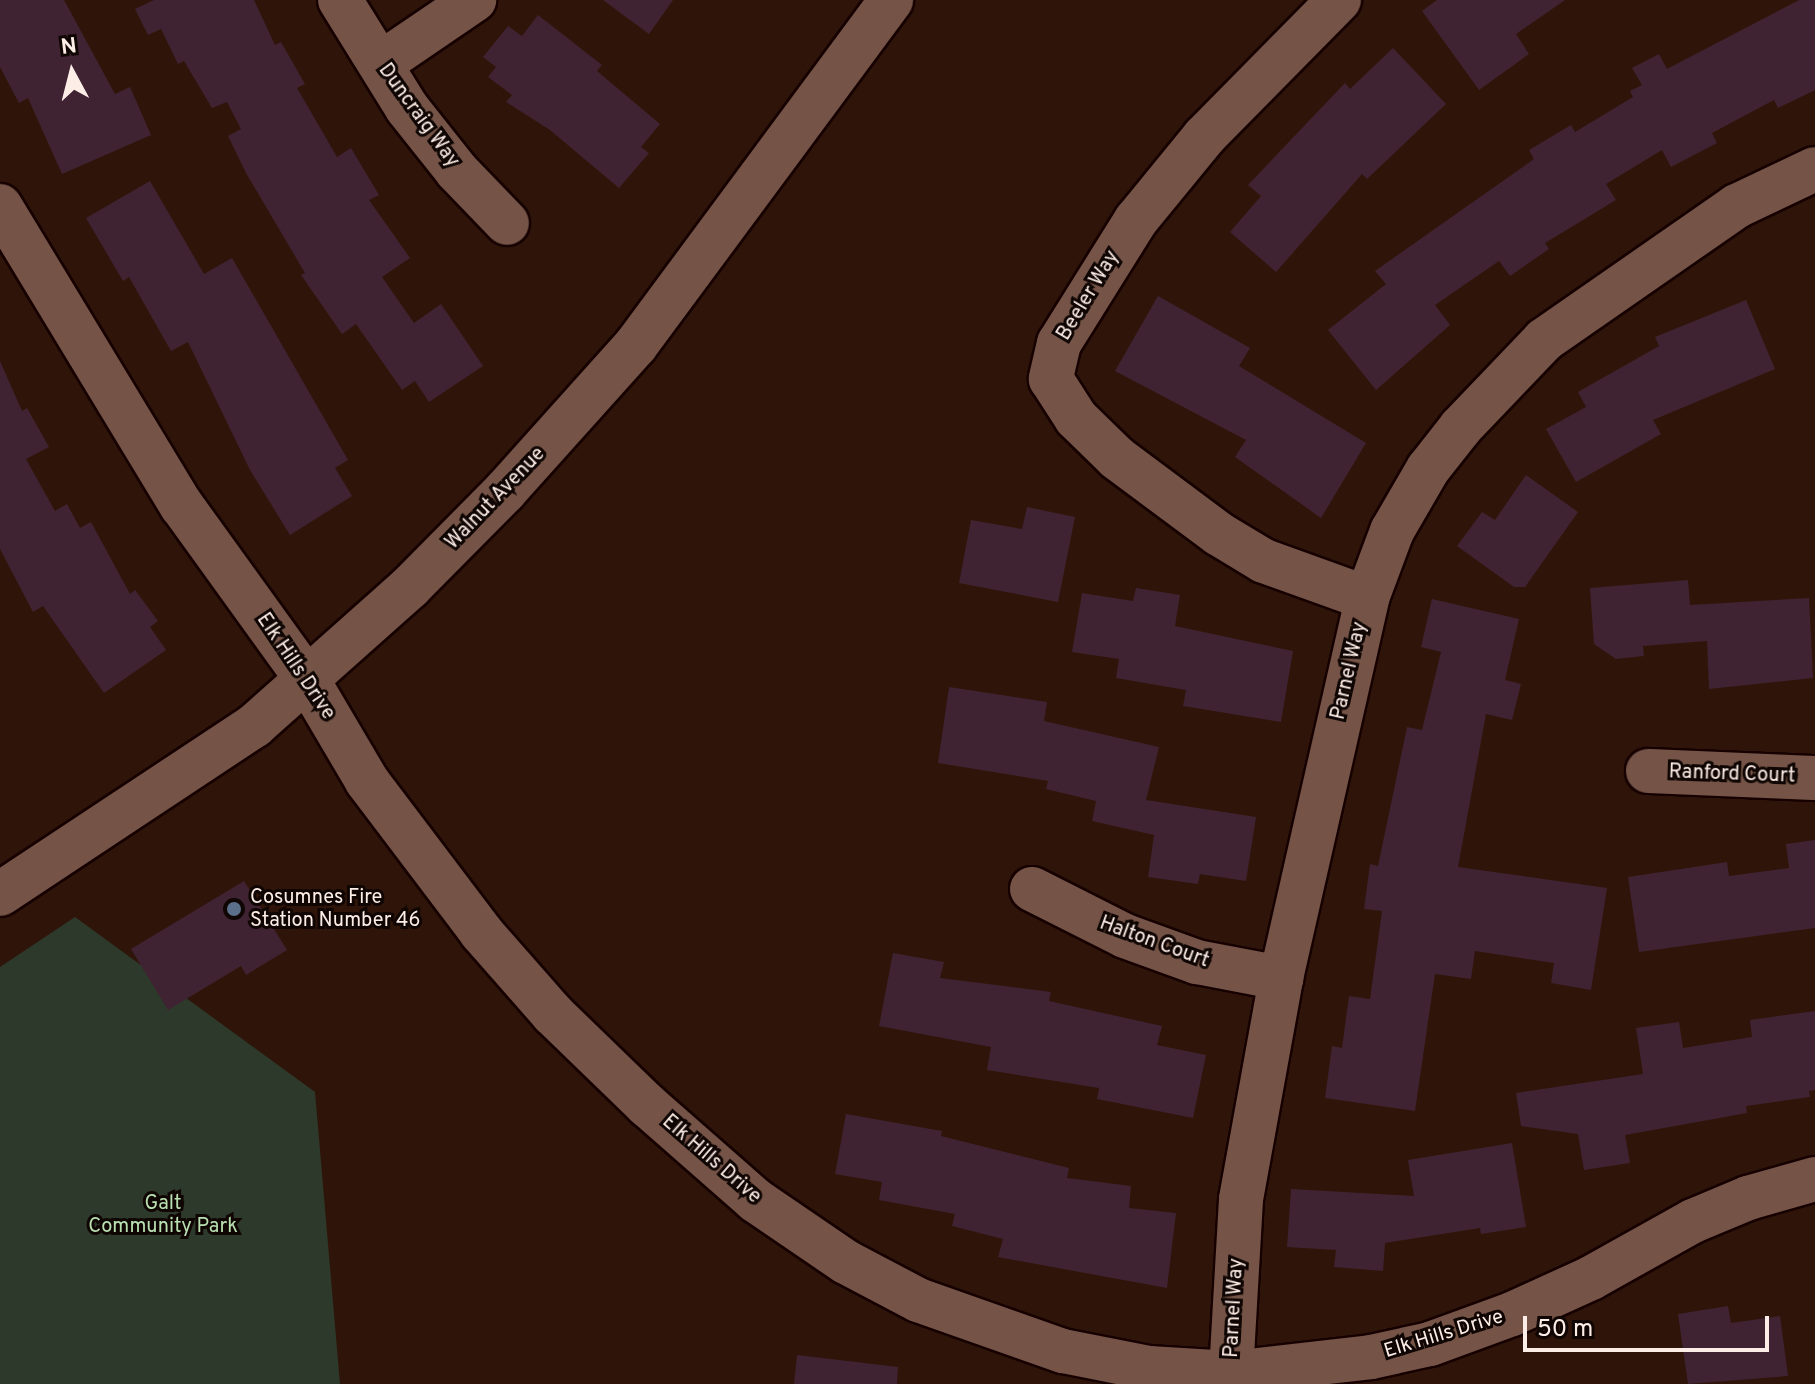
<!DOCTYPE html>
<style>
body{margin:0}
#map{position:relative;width:1815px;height:1384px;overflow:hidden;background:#2f1509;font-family:Overpass,sans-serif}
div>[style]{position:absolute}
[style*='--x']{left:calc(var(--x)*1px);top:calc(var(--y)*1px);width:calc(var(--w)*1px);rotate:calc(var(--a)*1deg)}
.green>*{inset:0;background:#2d392b}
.building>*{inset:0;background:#3f2332}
.roads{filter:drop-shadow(2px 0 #160100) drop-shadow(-2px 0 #160100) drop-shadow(0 2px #160100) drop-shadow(0 -2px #160100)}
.minor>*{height:44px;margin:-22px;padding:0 22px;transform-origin:22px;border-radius:22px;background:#755447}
.dots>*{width:22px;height:22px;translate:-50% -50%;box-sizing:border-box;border:4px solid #0f0502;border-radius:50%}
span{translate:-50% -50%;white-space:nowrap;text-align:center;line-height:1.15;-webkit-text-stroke:6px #0f0502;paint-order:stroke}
.street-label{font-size:20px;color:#fdede7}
.poi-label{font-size:20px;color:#fdede7}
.left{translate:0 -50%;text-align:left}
.park-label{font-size:20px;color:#b9e0b1}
.north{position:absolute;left:32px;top:32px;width:80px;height:80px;-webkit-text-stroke:6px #0f0502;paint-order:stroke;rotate:353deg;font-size:22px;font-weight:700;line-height:32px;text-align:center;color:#fdede7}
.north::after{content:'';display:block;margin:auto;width:28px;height:36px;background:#fdede7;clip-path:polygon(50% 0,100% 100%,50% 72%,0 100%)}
.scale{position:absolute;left:1523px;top:1316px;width:246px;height:36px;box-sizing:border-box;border:4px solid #fdede7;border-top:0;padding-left:10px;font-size:24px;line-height:28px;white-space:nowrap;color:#fdede7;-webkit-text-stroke:6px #0f0502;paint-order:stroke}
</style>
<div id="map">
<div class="green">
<div style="clip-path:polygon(75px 917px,315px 1092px,340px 1384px,0 1384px,0 967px)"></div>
</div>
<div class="building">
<div style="clip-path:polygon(0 0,64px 0,115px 94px,130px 87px,151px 135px,62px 174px,28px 98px,19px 103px,0 67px)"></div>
<div style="clip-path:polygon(154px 0,254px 0,275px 45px,281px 42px,305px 84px,297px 88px,337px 157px,351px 148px,379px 195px,369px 200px,410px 258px,382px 277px,414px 323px,441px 304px,483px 366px,429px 402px,415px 381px,402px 390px,356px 324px,342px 334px,301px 275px,305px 273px,246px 173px,228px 136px,241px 129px,227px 102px,212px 108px,184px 61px,178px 64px,161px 29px,148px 35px,135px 9px)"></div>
<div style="clip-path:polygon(603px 0,673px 0,649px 34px)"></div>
<div style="clip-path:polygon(1437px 0,1565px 0,1516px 34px,1529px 54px,1479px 90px,1422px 11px)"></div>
<div style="clip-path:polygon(1799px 0,1815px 0,1815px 90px,1778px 108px,1774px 100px,1712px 133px,1717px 143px,1671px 167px,1662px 150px,1606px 184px,1616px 200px,1545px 243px,1549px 249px,1510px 276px,1499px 261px,1435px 305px,1450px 325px,1376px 390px,1328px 330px,1386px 284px,1375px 271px,1534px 159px,1529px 150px,1571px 125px,1575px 132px,1633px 97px,1630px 91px,1642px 85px,1632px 68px,1659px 54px,1667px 69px)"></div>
<div style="clip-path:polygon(538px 15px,602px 65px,597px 71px,660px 124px,641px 147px,649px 153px,619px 188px,550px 130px,506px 102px,512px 95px,488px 77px,496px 67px,483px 57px,508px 26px,522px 36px)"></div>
<div style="clip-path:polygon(1393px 48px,1446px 104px,1367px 179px,1362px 174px,1276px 272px,1230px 232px,1261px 196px,1248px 185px,1345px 83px,1350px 89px)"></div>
<div style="clip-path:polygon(150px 181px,204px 274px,232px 258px,348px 460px,335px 468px,352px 496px,290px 535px,250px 470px,188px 342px,171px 351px,129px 277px,123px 281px,86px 218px)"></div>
<div style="clip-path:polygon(1158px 296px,1250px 348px,1239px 366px,1366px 443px,1321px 518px,1235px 457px,1246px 440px,1115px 371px)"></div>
<div style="clip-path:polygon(1746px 300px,1775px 369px,1653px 420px,1661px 434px,1576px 482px,1546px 429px,1586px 407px,1578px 392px,1659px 346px,1655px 337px)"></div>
<div style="clip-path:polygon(0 361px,22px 411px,27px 408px,49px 447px,26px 459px,55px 511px,67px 504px,80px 528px,91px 522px,130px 594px,135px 590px,158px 621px,150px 627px,166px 650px,104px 693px,43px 606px,33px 612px,0 549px)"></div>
<div style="clip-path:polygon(1526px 475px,1578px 512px,1525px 587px,1514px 587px,1457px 546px,1482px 512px,1495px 520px)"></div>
<div style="clip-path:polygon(1027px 507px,1075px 517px,1058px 602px,959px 583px,971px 520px,1022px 529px)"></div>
<div style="clip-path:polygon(1688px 580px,1690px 605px,1809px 598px,1813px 678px,1709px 689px,1707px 641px,1643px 646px,1644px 656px,1616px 659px,1594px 644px,1590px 588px)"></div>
<div style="clip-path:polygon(1136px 588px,1180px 595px,1175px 626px,1293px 651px,1281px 722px,1183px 706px,1186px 690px,1116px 678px,1119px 659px,1072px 652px,1082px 593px,1133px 601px)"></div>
<div style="clip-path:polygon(1432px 599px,1519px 619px,1505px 680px,1521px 684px,1512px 720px,1486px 714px,1458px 867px,1607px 888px,1591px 990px,1551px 983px,1554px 963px,1475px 951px,1471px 979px,1435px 974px,1415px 1111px,1325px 1098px,1332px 1046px,1342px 1048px,1349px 996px,1370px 999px,1382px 911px,1364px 909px,1370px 864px,1378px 866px,1407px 727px,1422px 730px,1441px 652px,1421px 647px)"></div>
<div style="clip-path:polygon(949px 687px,1047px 702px,1044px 721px,1159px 747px,1146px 800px,1256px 817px,1246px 881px,1200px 874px,1198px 884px,1148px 877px,1154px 835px,1092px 821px,1096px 801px,1046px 789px,1048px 781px,938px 763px)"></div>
<div style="clip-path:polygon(1815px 840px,1815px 928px,1639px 952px,1628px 877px,1727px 862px,1729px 876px,1789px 868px,1786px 844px)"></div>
<div style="clip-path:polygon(244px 881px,287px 950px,246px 975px,241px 966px,168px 1010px,131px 949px)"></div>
<div style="clip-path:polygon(893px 953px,944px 962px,940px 978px,1051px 992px,1049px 1001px,1162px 1026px,1157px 1045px,1206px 1055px,1193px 1118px,1097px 1099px,1099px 1088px,987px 1070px,991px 1047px,879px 1026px)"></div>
<div style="clip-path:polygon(1815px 1011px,1815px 1090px,1809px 1091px,1810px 1097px,1746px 1106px,1747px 1113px,1625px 1135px,1630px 1163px,1584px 1170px,1578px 1134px,1521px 1126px,1516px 1093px,1643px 1074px,1636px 1028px,1679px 1022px,1683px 1048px,1752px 1037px,1750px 1020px)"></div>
<div style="clip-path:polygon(846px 1114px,942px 1131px,941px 1136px,1069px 1168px,1067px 1178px,1131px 1186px,1129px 1208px,1176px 1213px,1167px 1288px,998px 1257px,1003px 1239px,952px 1226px,955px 1214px,879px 1200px,882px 1182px,835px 1174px)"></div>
<div style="clip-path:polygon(1512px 1143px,1526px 1227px,1481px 1234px,1480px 1228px,1385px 1243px,1383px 1271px,1334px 1267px,1336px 1250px,1287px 1247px,1291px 1189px,1414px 1196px,1408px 1160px)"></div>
<div style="clip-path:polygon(1728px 1306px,1731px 1323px,1780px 1316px,1788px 1376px,1688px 1384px,1678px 1314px)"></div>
<div style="clip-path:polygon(797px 1355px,898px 1367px,897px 1384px,794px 1384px)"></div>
</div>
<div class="roads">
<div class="minor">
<div style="--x:340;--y:0;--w:127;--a:58.2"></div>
<div style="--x:407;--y:108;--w:80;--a:51.6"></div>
<div style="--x:457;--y:171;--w:72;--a:46.1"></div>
<div style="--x:1339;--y:0;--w:192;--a:134.6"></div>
<div style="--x:1204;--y:137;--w:107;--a:129.3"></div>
<div style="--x:1136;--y:220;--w:145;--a:122"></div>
<div style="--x:1059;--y:343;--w:37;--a:103"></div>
<div style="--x:1051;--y:379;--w:46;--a:57.3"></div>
<div style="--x:1076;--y:418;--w:57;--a:44.3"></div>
<div style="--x:1117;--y:458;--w:127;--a:36.7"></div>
<div style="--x:1219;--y:534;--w:52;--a:31"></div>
<div style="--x:1264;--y:561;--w:109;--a:19.8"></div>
<div style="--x:380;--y:64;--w:114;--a:-34.2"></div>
<div style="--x:0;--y:206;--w:351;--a:58.8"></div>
<div style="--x:182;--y:506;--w:213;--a:54.2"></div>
<div style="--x:307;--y:679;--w:118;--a:59.5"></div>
<div style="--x:367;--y:781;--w:189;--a:52.9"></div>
<div style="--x:481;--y:932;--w:109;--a:48.7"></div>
<div style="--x:553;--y:1014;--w:131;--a:44.1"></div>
<div style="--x:647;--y:1105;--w:144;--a:41.3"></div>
<div style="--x:755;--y:1200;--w:110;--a:34.3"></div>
<div style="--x:846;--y:1262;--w:81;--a:27.8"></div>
<div style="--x:918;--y:1300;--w:154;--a:19.4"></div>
<div style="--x:1063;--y:1351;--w:88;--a:11.2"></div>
<div style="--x:1149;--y:1368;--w:82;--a:3.5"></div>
<div style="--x:1231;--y:1373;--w:141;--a:-6.5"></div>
<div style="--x:1371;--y:1357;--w:60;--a:-12.4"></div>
<div style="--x:1430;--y:1344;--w:87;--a:-20.1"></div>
<div style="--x:1512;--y:1314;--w:87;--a:-24.5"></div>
<div style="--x:1591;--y:1278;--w:117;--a:-29.2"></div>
<div style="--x:1693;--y:1221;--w:60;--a:-22.7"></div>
<div style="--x:1748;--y:1198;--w:70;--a:-15.8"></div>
<div style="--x:1648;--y:771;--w:167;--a:2.4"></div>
<div style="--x:1032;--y:889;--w:104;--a:26.8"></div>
<div style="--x:1125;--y:936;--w:77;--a:19.9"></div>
<div style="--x:1197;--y:962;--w:86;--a:10.8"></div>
<div style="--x:0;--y:894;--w:305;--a:-33.5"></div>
<div style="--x:254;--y:726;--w:209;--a:-41.7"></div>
<div style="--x:410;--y:587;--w:135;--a:-45.3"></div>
<div style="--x:505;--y:491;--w:196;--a:-48.1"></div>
<div style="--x:636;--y:345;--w:429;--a:-53.5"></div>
<div style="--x:1231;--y:1373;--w:174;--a:-86.7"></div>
<div style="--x:1241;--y:1199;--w:225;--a:-79.7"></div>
<div style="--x:1281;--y:978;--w:390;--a:-77.2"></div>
<div style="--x:1367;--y:598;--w:72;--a:-69.5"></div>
<div style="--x:1392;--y:531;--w:72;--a:-59.9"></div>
<div style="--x:1428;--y:469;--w:53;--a:-51.8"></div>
<div style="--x:1461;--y:427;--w:120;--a:-46.3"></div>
<div style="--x:1544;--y:340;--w:235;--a:-34.8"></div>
<div style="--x:1737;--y:206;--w:86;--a:-25.4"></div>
</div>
</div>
<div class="dots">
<div style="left:234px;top:909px;background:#5c6f8a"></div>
</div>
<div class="street-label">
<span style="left:418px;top:116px;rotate:54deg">Duncraig Way</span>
<span style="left:1089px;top:296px;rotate:-59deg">Beeler Way</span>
<span style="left:496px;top:499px;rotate:-46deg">Walnut Avenue</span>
<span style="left:295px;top:667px;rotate:56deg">Elk Hills Drive</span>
<span style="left:1350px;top:671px;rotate:-77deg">Parnel Way</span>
<span style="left:1732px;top:775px;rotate:2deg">Ranford Court</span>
<span style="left:1154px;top:943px;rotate:20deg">Halton Court</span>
<span style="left:711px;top:1160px;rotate:41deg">Elk Hills Drive</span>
<span style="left:1235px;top:1308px;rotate:-87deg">Parnel Way</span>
<span style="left:1444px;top:1335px;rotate:-17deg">Elk Hills Drive</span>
</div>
<div class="poi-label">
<span class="left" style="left:250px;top:910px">Cosumnes Fire<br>Station Number 46</span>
</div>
<div class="park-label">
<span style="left:163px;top:1216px">Galt<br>Community Park</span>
</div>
<div class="north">N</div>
<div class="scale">50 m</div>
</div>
